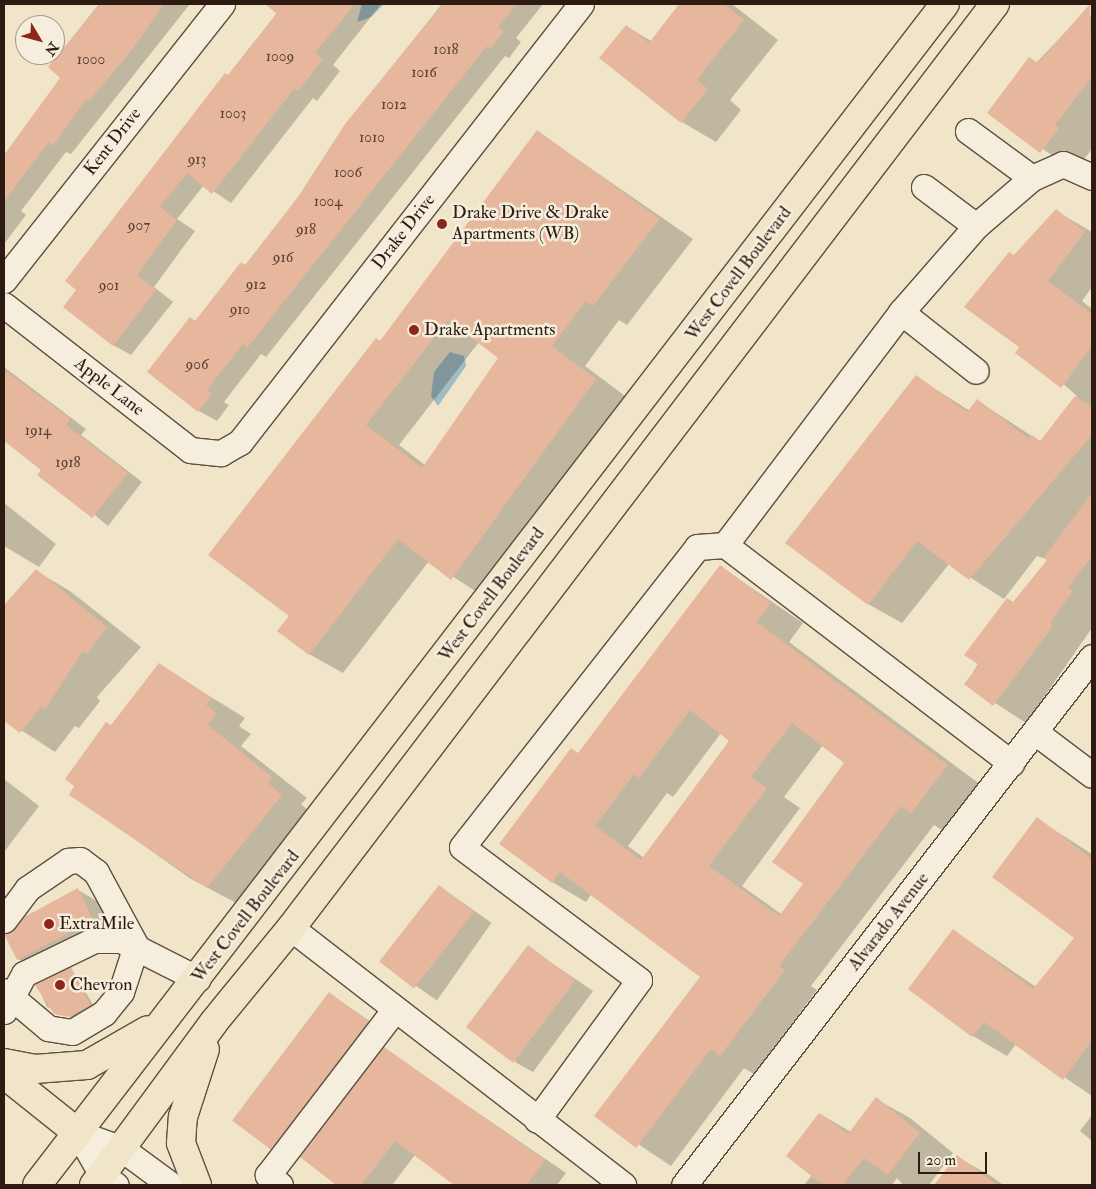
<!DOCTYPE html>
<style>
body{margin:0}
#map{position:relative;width:1096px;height:1189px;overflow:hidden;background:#f0e5c9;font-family:"IM FELL Double Pica",serif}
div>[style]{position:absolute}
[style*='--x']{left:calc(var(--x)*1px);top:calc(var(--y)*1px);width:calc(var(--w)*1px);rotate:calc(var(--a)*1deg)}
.water>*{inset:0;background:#a0bcc1}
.shadow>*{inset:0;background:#0003;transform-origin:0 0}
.building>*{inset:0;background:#e6b69d;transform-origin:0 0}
.roads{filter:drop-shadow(1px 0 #5e4e40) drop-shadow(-1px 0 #5e4e40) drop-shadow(0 1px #5e4e40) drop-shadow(0 -1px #5e4e40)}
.minor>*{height:25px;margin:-12.5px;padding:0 12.5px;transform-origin:12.5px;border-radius:12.5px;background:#f5eedc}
.major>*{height:28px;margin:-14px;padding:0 14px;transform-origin:14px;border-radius:14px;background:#f0e5c9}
.dots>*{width:14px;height:14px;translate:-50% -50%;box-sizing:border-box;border:2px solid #f5eedc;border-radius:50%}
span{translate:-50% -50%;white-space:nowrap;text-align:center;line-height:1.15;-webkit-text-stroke:5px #f5eedc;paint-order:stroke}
.number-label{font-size:15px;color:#5b4235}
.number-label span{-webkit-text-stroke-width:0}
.street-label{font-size:18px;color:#2d1b12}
.poi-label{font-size:18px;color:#2d1b12}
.left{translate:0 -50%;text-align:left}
.frame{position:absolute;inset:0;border:5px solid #2d1b12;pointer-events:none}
.north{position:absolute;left:15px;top:15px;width:50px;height:50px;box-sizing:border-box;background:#f5eedc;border:1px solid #a59a8b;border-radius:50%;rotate:127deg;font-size:14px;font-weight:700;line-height:20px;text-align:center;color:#2d1b12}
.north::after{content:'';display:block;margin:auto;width:18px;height:22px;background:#8f2418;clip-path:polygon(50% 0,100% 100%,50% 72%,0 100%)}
.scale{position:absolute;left:918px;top:1152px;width:69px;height:22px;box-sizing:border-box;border:2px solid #2d1b12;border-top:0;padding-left:6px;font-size:15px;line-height:18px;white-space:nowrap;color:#2d1b12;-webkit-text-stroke:4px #f5eedc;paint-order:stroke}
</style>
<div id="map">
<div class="water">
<div style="clip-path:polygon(362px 4px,384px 4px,371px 17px,357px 22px)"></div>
<div style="clip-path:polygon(450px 352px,464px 356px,466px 366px,438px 406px,431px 396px,434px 372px)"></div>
</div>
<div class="shadow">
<div style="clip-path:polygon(99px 4px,190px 4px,71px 154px,66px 152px,21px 211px,26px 215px,4px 244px,4px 158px,62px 77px,49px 67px)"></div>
<div style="clip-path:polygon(284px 4px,381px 4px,333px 65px,340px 71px,317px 101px,313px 98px,231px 203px,204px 185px,177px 219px,195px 231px,154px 287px,173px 302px,131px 355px,113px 345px,78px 289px,67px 280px)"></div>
<div style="clip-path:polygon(442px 4px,543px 4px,516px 38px,521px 42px,509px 58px,505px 56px,266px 357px,261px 354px,224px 402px,229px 405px,217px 421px,199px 411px,196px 322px,246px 266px,299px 198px,346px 124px)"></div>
<div style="clip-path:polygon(681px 4px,732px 4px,778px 40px,730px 100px,741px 110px,716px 142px,682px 122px,601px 58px,626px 26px,651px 41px)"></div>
<div style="clip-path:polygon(1084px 13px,1092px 17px,1092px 149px,1075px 171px,989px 112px)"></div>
<div style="clip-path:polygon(evenodd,538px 132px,693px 239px,627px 325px,619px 320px,585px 366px,629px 399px,486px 598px,429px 561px,343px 673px,309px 654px,291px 616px,381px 342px,538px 132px,479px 342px,500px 358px,425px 465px,399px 445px,479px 342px)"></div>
<div style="clip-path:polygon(1056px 211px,1092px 232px,1092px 287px,1082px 301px,1092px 309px,1092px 628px,1026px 723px,966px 684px,1014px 603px,1049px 560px,1037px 556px,1004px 599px,949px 564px,902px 623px,868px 604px,916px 377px,970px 411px,978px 401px,1041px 442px,1077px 396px,1021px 347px,1014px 256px)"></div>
<div style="clip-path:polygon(4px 367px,86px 429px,81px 435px,142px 482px,108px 526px,4px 439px)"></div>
<div style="clip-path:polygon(4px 503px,56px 544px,39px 567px,4px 546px)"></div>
<div style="clip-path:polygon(evenodd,721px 567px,803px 623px,789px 642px,981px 785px,945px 832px,934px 825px,811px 986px,817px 990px,754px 1074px,744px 1068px,671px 1166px,596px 1116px,702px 977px,592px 893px,586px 902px,552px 882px,579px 754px,721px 567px,721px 733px,730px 740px,644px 858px,628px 846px,667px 793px,673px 797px,721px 733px,721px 567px,823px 745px,846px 763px,805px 884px,781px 914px,742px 886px,800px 808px,784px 797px,823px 745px)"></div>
<div style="clip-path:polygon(36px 571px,70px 591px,141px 647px,97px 697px,100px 701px,79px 728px,75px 726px,55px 752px,4px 719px,4px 612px)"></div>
<div style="clip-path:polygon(159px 665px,245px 718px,239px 726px,251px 734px,241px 746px,307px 798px,301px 804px,315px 816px,242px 906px,191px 879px,71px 794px,112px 726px)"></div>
<div style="clip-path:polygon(4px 779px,39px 806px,4px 852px)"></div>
<div style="clip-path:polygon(1037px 819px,1092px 854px,1092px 1096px,1016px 1044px,1007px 1056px,973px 1036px,909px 989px,953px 930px,1036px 987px,1076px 938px)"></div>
<div style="left:439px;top:886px;width:64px;height:95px;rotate:35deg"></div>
<div style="clip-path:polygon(78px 890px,102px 904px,116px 934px,42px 973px,18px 959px)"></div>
<div style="clip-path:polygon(528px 947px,593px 991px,533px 1072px,515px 1062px)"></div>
<div style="clip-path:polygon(71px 968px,95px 1008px,76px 1019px,47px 1007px,37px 985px)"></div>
<div style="clip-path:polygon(329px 993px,391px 1036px,294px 1162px,270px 1148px)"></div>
<div style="clip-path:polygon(384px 1049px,566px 1173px,557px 1185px,456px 1185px,415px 1155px,392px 1185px,338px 1185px,301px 1157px)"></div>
<div style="clip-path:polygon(876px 1099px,910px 1118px,953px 1153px,929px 1185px,903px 1185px,897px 1178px,892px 1185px,804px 1185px,812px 1175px,820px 1114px,851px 1132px)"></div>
<div style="clip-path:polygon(1092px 1115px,1092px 1141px,1080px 1131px)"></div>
<div style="clip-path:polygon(957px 1157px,991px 1176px,1003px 1185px,935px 1185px)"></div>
</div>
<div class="building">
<div style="clip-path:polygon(100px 4px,164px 4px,131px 51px,89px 101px,86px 99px,53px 146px,49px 142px,4px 201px,4px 155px,60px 78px,48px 67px)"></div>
<div style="clip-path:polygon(265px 4px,355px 4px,315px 53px,323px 59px,298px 91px,294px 89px,212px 194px,187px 173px,160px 207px,177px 220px,137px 275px,156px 290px,113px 346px,63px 307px,76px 290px,65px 281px,225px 73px,228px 75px,277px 14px)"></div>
<div style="clip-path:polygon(443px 4px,517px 4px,498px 27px,504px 31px,490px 49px,487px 46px,247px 348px,243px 344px,207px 390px,212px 394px,198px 412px,147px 372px,190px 317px,195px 321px,241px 262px,245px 265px,298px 197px,345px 124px)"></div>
<div style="clip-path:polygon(679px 4px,724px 4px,744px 20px,697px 80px,708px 89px,681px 123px,599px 58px,626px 25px,649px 43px)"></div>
<div style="clip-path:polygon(1090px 4px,1092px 77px,1055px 125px,1059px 129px,1040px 153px,987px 113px,1029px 57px,1038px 63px)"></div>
<div style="clip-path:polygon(evenodd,537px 130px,660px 219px,593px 306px,586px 301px,552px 346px,596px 379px,451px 580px,398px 539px,309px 655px,277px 631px,289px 616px,208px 555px,376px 338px,380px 341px,537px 130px,448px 320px,498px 358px,422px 468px,366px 425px,448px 320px)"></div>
<div style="clip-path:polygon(1056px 209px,1085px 232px,1048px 281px,1092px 314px,1092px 346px,1061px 388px,1015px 353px,1019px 347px,964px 307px,1009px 252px,1014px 255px)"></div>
<div style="clip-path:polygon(4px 370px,71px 419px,66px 425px,128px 473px,92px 518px,37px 475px,41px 470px,4px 441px)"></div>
<div style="clip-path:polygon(916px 375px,967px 412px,977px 399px,1029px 439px,1032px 435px,1040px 441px,1075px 396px,1092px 407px,1092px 435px,969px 580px,917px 541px,868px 605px,785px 543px)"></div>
<div style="clip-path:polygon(1092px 493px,1092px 556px,1068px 587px,1073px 591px,1050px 623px,1053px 626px,993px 706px,964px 684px,979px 665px,964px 655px,1007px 598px,1013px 602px,1047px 560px,1044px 557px)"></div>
<div style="clip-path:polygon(evenodd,720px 565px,771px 603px,757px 622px,948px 765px,911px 813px,901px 806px,779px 966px,785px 970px,720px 1056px,711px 1049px,636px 1148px,594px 1116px,700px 977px,560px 872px,552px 883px,499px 844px,571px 748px,578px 753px,720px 565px,690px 710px,729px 741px,641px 860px,595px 826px,634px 774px,639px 778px,690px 710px,720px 565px,792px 723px,844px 763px,772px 862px,803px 884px,779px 916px,709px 866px,767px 788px,751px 777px,792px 723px)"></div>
<div style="clip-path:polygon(36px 569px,107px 627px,87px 654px,83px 651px,45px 709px,41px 707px,20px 733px,4px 721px,4px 605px)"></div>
<div style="clip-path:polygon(159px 663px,212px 698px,206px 705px,217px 713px,208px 725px,273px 778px,268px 783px,282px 795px,207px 888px,69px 795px,74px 786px,65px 779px,106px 722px,111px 725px)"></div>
<div style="clip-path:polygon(1037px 817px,1092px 859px,1092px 1040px,1063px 1080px,984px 1022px,972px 1037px,908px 989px,953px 929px,1033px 989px,1074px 938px,992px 877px)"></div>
<div style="left:439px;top:885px;width:44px;height:97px;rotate:38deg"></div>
<div style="clip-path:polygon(78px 888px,93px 920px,17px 960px,4px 934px,24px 917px)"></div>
<div style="left:528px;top:945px;width:59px;height:103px;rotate:37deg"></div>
<div style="clip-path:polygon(71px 967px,90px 1005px,69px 1017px,54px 1014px,35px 985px)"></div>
<div style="left:329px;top:992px;width:49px;height:161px;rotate:37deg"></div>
<div style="clip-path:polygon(384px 1047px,545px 1160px,527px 1185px,454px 1185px,395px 1141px,361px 1185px,336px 1185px,300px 1157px)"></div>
<div style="clip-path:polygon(876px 1097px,920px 1133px,888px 1175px,864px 1158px,843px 1185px,823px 1185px,786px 1156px,819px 1113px,848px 1134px)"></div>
<div style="clip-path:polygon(957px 1155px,997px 1185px,934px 1185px)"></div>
</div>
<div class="roads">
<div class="minor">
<div style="--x:968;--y:131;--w:79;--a:36.3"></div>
<div style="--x:924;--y:187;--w:65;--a:36.9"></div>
<div style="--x:4;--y:280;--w:352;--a:-51.7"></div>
<div style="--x:4;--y:305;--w:236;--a:37.9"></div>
<div style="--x:190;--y:450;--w:31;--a:6"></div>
<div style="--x:221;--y:453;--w:22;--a:-30"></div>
<div style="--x:240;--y:442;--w:555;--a:-52.1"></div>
<div style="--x:901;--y:312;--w:95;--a:38.2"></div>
<div style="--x:725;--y:545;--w:360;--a:37.3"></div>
<div style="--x:1035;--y:732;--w:71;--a:37"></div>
<div style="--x:4;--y:920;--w:39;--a:-53"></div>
<div style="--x:27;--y:889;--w:50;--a:-34.3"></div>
<div style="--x:68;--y:861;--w:12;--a:-5"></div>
<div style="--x:80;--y:860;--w:20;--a:37"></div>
<div style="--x:96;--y:872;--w:84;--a:61.6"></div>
<div style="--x:136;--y:946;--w:48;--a:108.1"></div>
<div style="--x:121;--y:992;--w:27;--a:129"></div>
<div style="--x:104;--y:1013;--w:37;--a:149"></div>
<div style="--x:72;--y:1032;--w:24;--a:-171"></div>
<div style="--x:48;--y:1028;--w:57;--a:-139.9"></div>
<div style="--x:291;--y:928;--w:420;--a:37.7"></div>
<div style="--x:4;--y:1011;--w:42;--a:-61.6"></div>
<div style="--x:24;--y:974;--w:78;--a:-25.9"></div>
<div style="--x:94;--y:940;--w:27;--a:0"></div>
<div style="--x:121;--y:940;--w:86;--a:26.9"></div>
<div style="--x:537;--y:1120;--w:173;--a:-53.9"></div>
<div style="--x:639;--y:980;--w:221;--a:-143.1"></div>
<div style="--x:462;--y:847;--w:381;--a:-51.9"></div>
<div style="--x:697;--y:547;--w:28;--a:-4"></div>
<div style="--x:725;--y:545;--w:292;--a:-52.9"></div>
<div style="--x:901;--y:312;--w:114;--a:-48.9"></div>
<div style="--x:976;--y:226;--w:74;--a:-40.6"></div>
<div style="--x:1032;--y:178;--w:34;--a:-24"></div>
<div style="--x:1063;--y:164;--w:32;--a:24"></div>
<div style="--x:78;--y:1133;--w:47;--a:20"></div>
<div style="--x:122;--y:1149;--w:61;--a:36.3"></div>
<div style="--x:78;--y:1133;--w:48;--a:60.3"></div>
<div style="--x:102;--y:1175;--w:17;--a:36"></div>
<div style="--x:280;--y:1185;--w:16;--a:-140"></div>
<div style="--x:268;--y:1175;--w:209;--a:-52.6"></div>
<div style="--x:684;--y:1185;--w:667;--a:-52.31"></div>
</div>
<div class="major">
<div style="--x:4;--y:1063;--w:32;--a:11"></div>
<div style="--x:35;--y:1069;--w:52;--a:-4.4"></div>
<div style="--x:87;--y:1065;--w:70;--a:-29.8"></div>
<div style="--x:4;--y:1074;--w:95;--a:38.6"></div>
<div style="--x:37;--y:1185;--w:1490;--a:-52.45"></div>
<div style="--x:94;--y:1185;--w:202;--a:-53.6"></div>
<div style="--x:214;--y:1022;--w:122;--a:-50.7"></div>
<div style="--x:291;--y:928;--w:1162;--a:-52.7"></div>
<div style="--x:197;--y:1185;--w:45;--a:-110.9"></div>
<div style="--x:181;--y:1143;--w:26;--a:-86"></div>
<div style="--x:183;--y:1117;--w:71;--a:-72.1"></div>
</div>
</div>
<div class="dots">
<div style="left:442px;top:224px;background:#8f2418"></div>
<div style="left:414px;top:330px;background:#8f2418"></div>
<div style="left:49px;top:924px;background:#8f2418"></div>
<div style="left:60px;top:985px;background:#8f2418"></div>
</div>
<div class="number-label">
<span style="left:446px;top:50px">1018</span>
<span style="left:280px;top:57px">1009</span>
<span style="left:91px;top:60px">1000</span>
<span style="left:424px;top:73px">1016</span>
<span style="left:394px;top:105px">1012</span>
<span style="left:233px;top:114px">1003</span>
<span style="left:372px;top:138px">1010</span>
<span style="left:197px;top:160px">913</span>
<span style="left:348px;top:173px">1006</span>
<span style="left:328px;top:202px">1004</span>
<span style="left:139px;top:226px">907</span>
<span style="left:306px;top:230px">918</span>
<span style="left:283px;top:258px">916</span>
<span style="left:256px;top:285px">912</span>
<span style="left:109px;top:286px">901</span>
<span style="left:240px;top:310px">910</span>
<span style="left:197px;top:365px">906</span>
<span style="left:38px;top:431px">1914</span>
<span style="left:68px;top:463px">1918</span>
</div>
<div class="street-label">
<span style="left:113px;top:142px;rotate:-52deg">Kent Drive</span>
<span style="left:404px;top:232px;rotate:-52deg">Drake Drive</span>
<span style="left:739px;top:274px;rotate:-53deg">West Covell Boulevard</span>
<span style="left:109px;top:387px;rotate:38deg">Apple Lane</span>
<span style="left:492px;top:595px;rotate:-53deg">West Covell Boulevard</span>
<span style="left:246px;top:917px;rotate:-52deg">West Covell Boulevard</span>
<span style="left:889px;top:922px;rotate:-52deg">Alvarado Avenue</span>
</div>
<div class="poi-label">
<span class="left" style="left:452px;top:224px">Drake Drive &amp; Drake<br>Apartments (WB)</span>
<span class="left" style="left:424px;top:330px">Drake Apartments</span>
<span class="left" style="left:59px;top:924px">ExtraMile</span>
<span class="left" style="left:70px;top:985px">Chevron</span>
</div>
<div class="frame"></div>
<div class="north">N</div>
<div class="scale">20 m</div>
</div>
